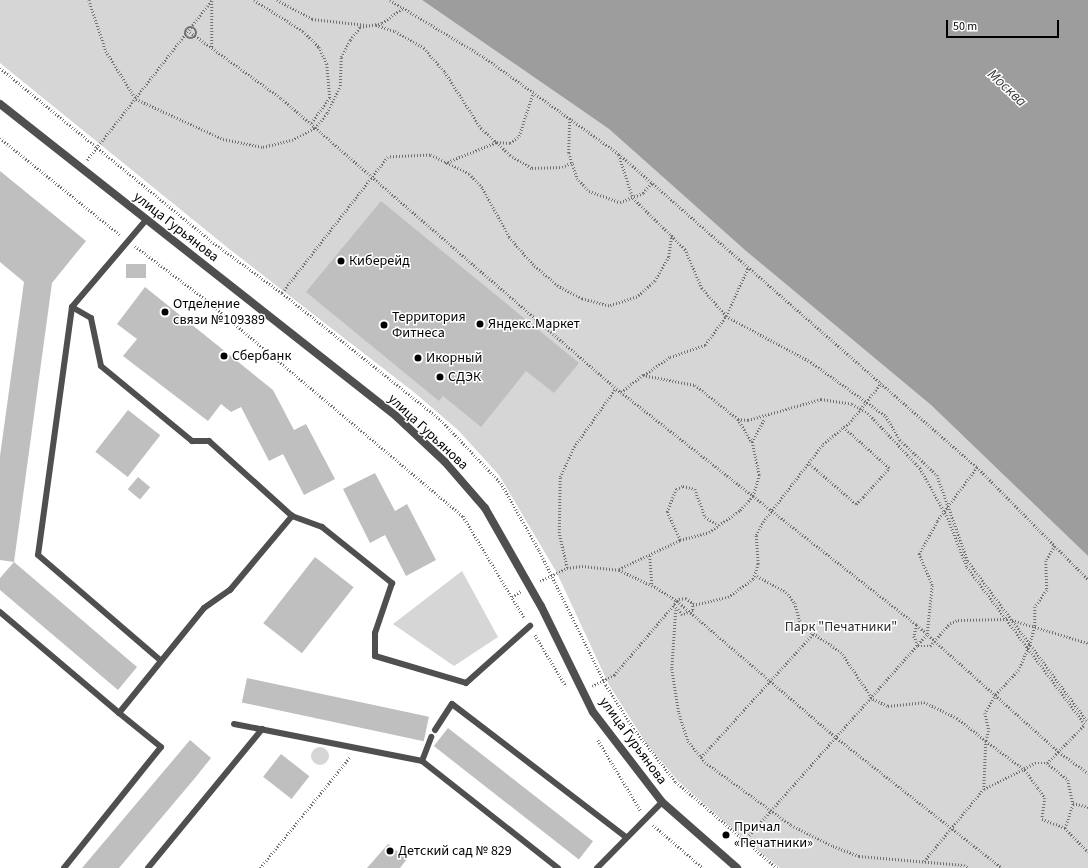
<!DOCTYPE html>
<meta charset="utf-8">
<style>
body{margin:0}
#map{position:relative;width:1088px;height:868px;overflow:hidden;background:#fff;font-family:"Source Sans 3",sans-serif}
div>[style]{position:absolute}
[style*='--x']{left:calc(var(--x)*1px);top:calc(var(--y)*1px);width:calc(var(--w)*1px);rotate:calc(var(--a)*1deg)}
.green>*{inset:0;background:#d6d6d6}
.round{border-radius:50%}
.water>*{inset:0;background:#9d9d9d}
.building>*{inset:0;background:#bfbfbf;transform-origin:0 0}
.path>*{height:2.5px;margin-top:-1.25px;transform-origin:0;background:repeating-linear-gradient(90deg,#717171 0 1px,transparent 0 3px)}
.path>.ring{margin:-1.25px;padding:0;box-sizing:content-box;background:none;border:2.5px solid #717171;border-radius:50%}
.service>*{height:6px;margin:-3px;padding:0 3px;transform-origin:3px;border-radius:3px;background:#4f4f4f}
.minor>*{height:8px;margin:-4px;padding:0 4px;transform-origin:4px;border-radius:4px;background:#4f4f4f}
.dots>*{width:11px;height:11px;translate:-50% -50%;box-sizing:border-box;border:2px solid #fff;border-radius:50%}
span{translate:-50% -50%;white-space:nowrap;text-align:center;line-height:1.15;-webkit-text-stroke:3px #fff;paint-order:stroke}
.street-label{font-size:14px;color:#000}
.poi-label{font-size:14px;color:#000}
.left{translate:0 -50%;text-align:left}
.park-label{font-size:14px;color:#2d2d2d}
.water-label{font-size:15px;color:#3e3e3e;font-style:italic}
.scale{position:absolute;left:946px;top:20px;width:113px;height:18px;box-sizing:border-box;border:2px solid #000;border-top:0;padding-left:5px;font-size:12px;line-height:14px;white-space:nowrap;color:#000;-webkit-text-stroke:3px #fff;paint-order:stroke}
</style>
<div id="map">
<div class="green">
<div style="clip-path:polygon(0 0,422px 0,609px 129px,746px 251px,931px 405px,1088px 556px,1088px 868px,780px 868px,745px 840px,678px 781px,646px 743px,609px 685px,557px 573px,499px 475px,458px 430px,415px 393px,228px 248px,0 63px)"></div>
<div style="clip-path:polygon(462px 571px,498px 637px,454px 666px,393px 624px)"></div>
<div class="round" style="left:311px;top:747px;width:18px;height:18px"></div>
</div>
<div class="water">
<div style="clip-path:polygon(422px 0,1088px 0,1088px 556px,931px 405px,746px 251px,609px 129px)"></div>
</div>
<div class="building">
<div style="clip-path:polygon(0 171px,86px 241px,52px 283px,14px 562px,0 560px,0 456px,24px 282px,0 262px)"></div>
<div style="clip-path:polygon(381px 201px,579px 363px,554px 393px,526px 371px,481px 427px,443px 396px,439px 401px,306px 292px)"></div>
<div style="left:146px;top:264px;width:14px;height:20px;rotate:90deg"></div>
<div style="clip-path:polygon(145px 287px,273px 390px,294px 430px,306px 424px,335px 479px,304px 495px,283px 454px,269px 461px,241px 407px,231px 412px,221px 404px,208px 421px,123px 356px,137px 339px,117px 324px)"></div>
<div style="left:128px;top:410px;width:41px;height:53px;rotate:38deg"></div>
<div style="clip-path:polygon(375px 473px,395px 511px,407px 504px,436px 560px,406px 576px,385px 535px,370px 543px,343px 489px)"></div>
<div style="left:138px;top:477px;width:16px;height:16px;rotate:40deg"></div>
<div style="left:315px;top:557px;width:49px;height:84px;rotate:38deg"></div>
<div style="clip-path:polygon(14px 562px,137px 667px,118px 690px,0 590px,0 578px)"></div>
<div style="left:247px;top:678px;width:186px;height:25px;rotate:12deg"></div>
<div style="left:448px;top:728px;width:184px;height:23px;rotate:38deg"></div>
<div style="clip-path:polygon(190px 740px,211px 758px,195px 778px,119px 868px,82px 868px)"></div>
<div style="left:281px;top:754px;width:36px;height:29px;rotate:38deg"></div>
<div style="clip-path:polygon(388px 844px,407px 859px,400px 868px,367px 868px)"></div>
</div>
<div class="path">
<div style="--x:89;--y:0;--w:54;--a:71.6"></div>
<div style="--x:106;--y:51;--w:57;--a:58"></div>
<div style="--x:136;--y:99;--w:96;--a:24.7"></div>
<div style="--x:223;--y:139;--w:41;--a:11.3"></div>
<div style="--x:263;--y:147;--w:30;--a:-14"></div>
<div style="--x:292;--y:140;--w:26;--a:-28"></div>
<div style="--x:315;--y:128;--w:19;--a:-51"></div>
<div style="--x:327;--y:113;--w:30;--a:-64"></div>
<div style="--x:340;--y:86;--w:29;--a:-88"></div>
<div style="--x:341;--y:57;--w:19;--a:-62"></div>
<div style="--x:350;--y:40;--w:16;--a:-52"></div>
<div style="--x:360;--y:27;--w:22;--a:-10"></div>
<div style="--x:382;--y:23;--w:26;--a:-36"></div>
<div style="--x:254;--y:0;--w:58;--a:32.3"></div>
<div style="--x:303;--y:31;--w:23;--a:45"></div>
<div style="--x:319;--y:47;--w:19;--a:65"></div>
<div style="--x:327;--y:64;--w:34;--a:85"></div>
<div style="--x:330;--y:98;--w:32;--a:126"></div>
<div style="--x:277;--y:0;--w:40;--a:28"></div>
<div style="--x:312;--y:19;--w:55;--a:6.2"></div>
<div style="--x:390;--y:0;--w:110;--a:31.2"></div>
<div style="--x:484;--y:57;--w:166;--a:35.7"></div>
<div style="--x:619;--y:154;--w:476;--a:41.2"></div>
<div style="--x:977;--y:467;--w:158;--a:45.3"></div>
<div style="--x:212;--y:1;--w:47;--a:90"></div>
<div style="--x:376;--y:25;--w:20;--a:18"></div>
<div style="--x:395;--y:31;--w:34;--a:30"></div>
<div style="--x:424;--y:48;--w:32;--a:49"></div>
<div style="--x:445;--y:72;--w:67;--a:57.3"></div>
<div style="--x:481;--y:128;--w:40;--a:43"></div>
<div style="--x:510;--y:155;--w:26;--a:31"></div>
<div style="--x:532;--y:168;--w:30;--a:-2"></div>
<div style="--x:562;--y:167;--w:12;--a:-24"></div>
<div class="ring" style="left:185px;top:27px;width:9.5px;height:9.5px"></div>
<div style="--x:190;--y:32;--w:112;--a:36"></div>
<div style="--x:281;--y:98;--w:449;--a:40.9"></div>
<div style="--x:621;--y:392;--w:377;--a:38.2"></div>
<div style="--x:917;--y:625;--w:191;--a:41.8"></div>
<div style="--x:1059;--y:752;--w:36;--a:36"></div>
<div style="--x:0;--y:68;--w:273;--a:39.3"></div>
<div style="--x:211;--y:241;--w:88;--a:36.2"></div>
<div style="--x:570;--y:119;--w:34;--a:92"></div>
<div style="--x:569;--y:153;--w:26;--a:72"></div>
<div style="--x:577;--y:178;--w:18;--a:47"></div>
<div style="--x:589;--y:191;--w:33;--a:20"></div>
<div style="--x:620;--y:202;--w:25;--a:-21"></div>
<div style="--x:643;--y:193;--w:14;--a:-51"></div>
<div style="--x:0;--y:138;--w:154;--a:38.9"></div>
<div style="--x:619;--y:155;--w:45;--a:72"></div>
<div style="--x:633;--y:198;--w:73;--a:44.4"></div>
<div style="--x:685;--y:249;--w:43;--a:66.4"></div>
<div style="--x:702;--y:288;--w:37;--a:49"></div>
<div style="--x:726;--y:316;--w:97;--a:28.4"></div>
<div style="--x:811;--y:362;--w:92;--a:35.8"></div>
<div style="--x:886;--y:416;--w:28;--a:60"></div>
<div style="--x:900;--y:440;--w:51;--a:43.4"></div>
<div style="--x:937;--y:475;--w:91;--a:70.2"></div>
<div style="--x:968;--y:561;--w:201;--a:53.3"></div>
<div style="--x:87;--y:160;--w:203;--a:-52"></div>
<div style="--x:445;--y:163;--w:56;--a:-22"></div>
<div style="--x:497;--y:142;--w:13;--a:4"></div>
<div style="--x:510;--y:143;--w:11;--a:-38"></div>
<div style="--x:519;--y:136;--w:45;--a:-72"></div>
<div style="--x:672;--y:235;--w:22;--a:98"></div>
<div style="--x:669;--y:257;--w:28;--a:120"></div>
<div style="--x:655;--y:281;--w:24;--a:138"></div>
<div style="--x:637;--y:297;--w:29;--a:162"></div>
<div style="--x:609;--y:306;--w:28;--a:-165"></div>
<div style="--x:582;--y:299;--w:27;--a:-152"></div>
<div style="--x:558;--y:286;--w:33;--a:-140"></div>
<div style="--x:533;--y:265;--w:37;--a:-131"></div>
<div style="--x:509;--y:237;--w:56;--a:-118.9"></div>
<div style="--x:482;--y:188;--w:19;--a:-133"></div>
<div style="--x:469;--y:174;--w:43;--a:-154"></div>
<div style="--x:430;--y:155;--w:42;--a:177.3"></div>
<div style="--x:388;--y:157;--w:172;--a:127.9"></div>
<div style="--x:282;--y:293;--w:203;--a:38.6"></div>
<div style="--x:441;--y:420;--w:87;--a:46.4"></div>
<div style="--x:501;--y:483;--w:77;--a:60.4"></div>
<div style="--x:539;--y:550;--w:151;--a:63.6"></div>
<div style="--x:606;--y:685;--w:52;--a:57.5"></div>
<div style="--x:634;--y:729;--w:68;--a:51.6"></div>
<div style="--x:676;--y:782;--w:133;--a:40.4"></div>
<div style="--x:135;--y:246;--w:88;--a:37.1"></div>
<div style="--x:205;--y:299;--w:337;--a:40.1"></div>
<div style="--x:463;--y:516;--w:118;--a:58.9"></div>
<div style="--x:644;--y:375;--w:32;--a:-35"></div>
<div style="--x:670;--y:357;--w:37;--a:-19"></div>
<div style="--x:705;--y:345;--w:36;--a:-54"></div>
<div style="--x:726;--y:316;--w:53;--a:-65.4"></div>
<div style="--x:621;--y:392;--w:28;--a:-38"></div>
<div style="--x:643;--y:375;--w:53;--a:10.9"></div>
<div style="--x:695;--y:385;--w:55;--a:38.3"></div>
<div style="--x:738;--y:419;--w:10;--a:6"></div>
<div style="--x:748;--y:420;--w:76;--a:-16"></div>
<div style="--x:821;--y:399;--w:31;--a:9"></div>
<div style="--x:852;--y:404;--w:18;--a:29"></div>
<div style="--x:868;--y:413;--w:76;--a:46.6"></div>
<div style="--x:920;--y:468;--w:57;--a:60.8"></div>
<div style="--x:948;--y:518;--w:53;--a:68.8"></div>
<div style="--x:967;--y:567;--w:196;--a:53.1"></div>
<div style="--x:738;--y:419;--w:27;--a:59"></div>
<div style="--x:810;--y:464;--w:61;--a:41"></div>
<div style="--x:856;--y:504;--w:10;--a:-45"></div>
<div style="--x:863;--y:497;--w:39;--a:-48"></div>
<div style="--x:889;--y:468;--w:62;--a:-138.3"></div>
<div style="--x:680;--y:540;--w:31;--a:-115"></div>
<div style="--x:667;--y:512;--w:25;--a:-69"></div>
<div style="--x:676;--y:489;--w:8;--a:-23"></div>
<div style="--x:683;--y:486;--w:12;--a:14"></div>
<div style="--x:695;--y:489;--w:30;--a:70"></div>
<div style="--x:705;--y:517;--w:16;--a:30"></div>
<div style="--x:1055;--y:546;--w:17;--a:121"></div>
<div style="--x:1046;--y:561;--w:29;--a:88"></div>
<div style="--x:1047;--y:590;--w:21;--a:125"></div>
<div style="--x:1035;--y:607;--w:20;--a:90"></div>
<div style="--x:1035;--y:627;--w:19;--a:106"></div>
<div style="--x:1030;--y:645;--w:27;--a:114"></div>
<div style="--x:1019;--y:670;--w:34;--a:133"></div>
<div style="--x:996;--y:695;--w:21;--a:121"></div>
<div style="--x:985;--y:713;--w:18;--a:77"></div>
<div style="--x:989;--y:731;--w:10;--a:107"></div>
<div style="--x:986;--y:741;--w:49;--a:36.6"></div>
<div style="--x:1025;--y:770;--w:22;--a:54"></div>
<div style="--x:1038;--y:788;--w:12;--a:55"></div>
<div style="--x:1045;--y:798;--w:21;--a:98"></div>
<div style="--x:1042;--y:819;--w:25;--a:21"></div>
<div style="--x:1065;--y:828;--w:33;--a:46"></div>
<div style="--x:650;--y:556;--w:29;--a:86"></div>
<div style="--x:567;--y:568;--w:36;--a:-103"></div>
<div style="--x:559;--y:533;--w:56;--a:-89"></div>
<div style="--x:560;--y:477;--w:33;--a:-65"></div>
<div style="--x:574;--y:447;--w:72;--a:-54.6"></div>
<div style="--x:619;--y:569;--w:68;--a:-25.4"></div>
<div style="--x:680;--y:540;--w:30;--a:-15"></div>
<div style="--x:709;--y:532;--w:38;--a:-35"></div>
<div style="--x:740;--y:510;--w:19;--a:-47"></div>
<div style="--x:753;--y:496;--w:22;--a:-74"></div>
<div style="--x:759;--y:475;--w:34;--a:-102"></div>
<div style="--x:752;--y:442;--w:27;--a:-62"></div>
<div style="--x:757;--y:576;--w:33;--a:29"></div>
<div style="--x:786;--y:592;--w:14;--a:51"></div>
<div style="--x:795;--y:603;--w:23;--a:75"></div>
<div style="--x:801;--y:625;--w:48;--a:34"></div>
<div style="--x:841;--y:652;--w:57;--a:55.8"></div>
<div style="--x:873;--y:699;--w:17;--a:25"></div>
<div style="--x:888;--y:706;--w:36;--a:-6"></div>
<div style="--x:924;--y:702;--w:37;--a:26"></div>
<div style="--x:957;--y:718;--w:37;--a:38"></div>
<div style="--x:986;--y:741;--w:48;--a:92.4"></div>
<div style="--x:984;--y:789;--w:94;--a:129.4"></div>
<div style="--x:540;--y:581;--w:30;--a:-26"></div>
<div style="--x:567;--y:568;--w:15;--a:-8"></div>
<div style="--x:582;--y:566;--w:37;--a:6"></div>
<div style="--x:619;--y:570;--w:42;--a:25.3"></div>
<div style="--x:657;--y:588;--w:24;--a:33"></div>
<div style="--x:677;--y:601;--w:211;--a:40.6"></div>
<div style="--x:837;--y:738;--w:210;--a:38.2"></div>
<div style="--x:512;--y:597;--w:11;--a:-34"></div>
<div style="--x:693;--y:605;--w:36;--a:-13"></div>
<div style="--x:728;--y:597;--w:31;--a:-36"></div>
<div style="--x:753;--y:579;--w:16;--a:-72"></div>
<div style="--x:758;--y:564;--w:29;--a:-94"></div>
<div style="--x:756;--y:535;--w:15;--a:-62"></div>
<div style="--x:763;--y:522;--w:98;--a:-52.4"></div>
<div style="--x:823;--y:444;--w:36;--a:-39"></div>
<div style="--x:851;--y:421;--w:50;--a:-51.5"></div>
<div style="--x:676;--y:610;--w:59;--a:93.9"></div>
<div style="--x:672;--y:669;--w:45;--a:81"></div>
<div style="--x:679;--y:713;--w:29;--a:72"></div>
<div style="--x:688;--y:741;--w:27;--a:51"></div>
<div style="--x:705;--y:762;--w:107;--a:36.2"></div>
<div style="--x:791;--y:825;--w:47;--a:26.6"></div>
<div style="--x:833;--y:846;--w:28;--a:21"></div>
<div style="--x:859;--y:856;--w:105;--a:4.9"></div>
<div style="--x:964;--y:865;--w:6;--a:31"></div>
<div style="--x:1012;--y:620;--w:79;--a:16.8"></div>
<div style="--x:917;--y:625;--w:11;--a:105"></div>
<div style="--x:914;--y:636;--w:11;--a:68"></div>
<div style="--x:918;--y:646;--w:12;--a:0"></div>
<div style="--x:930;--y:646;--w:30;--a:-49"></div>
<div style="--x:950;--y:623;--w:9;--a:-21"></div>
<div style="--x:958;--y:620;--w:49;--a:-1.2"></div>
<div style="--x:535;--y:635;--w:60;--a:58.7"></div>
<div style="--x:592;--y:686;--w:25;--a:-27"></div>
<div style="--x:614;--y:675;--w:97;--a:-49.6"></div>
<div style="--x:677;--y:601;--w:3;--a:-45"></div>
<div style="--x:679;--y:599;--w:7;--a:-8"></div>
<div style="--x:686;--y:598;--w:9;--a:36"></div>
<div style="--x:693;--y:603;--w:7;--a:90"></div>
<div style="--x:693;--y:610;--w:12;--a:156"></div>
<div style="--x:682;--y:615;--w:13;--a:-129"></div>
<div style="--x:598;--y:740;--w:83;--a:58.8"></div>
<div style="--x:701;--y:757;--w:168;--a:-47.7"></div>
<div style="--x:1047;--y:763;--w:27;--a:39"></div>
<div style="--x:1068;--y:780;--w:24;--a:78"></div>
<div style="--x:1073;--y:803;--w:16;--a:15"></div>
<div style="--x:984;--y:789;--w:57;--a:-27"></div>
<div style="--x:1035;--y:763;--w:12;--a:0"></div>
<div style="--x:1047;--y:763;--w:54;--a:-45.7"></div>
<div style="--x:653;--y:825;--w:66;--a:40.7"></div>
<div style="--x:1065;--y:828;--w:26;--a:-72"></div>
<div style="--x:743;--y:842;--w:278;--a:-48.5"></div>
<div style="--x:927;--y:634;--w:49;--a:-84.2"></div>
<div style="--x:932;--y:585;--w:34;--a:-113"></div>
<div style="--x:919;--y:554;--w:38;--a:-61"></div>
<div style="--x:937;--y:521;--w:67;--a:-53.5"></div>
<div style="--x:260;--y:868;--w:143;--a:-51"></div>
</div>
<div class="service">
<div style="--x:146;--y:220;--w:114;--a:130.4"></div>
<div style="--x:72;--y:307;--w:250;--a:97.8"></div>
<div style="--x:38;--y:555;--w:161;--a:40.7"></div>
<div style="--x:292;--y:516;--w:32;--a:20"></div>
<div style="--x:322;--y:527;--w:90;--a:38.7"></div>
<div style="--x:392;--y:583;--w:53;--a:108.8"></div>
<div style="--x:375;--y:633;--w:23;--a:90"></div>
<div style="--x:375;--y:656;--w:95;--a:16.5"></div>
<div style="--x:466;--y:683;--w:86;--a:-41.7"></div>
<div style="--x:0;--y:612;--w:156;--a:40.3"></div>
<div style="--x:119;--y:713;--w:135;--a:-51"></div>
<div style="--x:204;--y:608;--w:32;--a:-35"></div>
<div style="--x:230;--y:590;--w:97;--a:-50"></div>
<div style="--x:292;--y:516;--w:112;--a:-137.9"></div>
<div style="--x:209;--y:441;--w:17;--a:180"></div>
<div style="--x:192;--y:441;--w:118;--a:-140.5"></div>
<div style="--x:101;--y:366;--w:49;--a:-101.8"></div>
<div style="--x:91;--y:318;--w:22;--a:-150"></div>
<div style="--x:234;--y:724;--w:192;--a:11.1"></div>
<div style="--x:422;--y:761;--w:173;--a:38.2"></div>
<div style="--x:435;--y:730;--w:31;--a:-57"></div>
<div style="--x:452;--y:704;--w:219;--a:37.4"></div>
<div style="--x:422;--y:761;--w:26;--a:-69"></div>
<div style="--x:64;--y:868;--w:155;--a:-51.3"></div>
<div style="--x:161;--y:747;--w:54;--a:-141"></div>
<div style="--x:148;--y:868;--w:180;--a:-50.6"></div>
<div style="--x:597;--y:868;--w:93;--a:-45.4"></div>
</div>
<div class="minor">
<div style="--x:0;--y:104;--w:504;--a:38.23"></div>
<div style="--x:396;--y:416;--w:67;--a:43.2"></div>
<div style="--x:445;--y:462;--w:61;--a:49"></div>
<div style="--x:485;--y:508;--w:113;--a:60.3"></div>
<div style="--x:541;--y:606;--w:118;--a:63.9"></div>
<div style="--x:593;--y:712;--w:113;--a:52.5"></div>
<div style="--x:662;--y:802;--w:100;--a:41.3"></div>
</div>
<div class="dots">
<div style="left:341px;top:261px;background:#000"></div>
<div style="left:165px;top:312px;background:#000"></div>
<div style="left:480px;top:324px;background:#000"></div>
<div style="left:384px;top:325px;background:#000"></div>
<div style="left:224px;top:356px;background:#000"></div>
<div style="left:418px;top:358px;background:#000"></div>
<div style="left:440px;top:377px;background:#000"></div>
<div style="left:726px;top:835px;background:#000"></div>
<div style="left:390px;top:851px;background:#000"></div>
</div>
<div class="street-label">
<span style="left:176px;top:227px;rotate:38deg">улица Гурьянова</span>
<span style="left:428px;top:432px;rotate:43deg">улица Гурьянова</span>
<span style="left:633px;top:741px;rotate:54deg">улица Гурьянова</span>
</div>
<div class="poi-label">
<span class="left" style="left:349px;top:261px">Киберейд</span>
<span class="left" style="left:173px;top:312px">Отделение<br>связи №109389</span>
<span class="left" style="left:392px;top:325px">Территория<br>Фитнеса</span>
<span class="left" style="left:488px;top:324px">Яндекс.Маркет</span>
<span class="left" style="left:232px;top:356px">Сбербанк</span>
<span class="left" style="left:426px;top:358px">Икорный</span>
<span class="left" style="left:448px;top:377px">СДЭК</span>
<span class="left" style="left:734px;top:835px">Причал<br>«Печатники»</span>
<span class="left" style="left:398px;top:851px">Детский сад № 829</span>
</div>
<div class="park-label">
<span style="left:841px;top:627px">Парк "Печатники"</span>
</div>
<div class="water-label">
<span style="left:1007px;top:88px;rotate:43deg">Москва</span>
</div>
<div class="scale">50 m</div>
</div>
